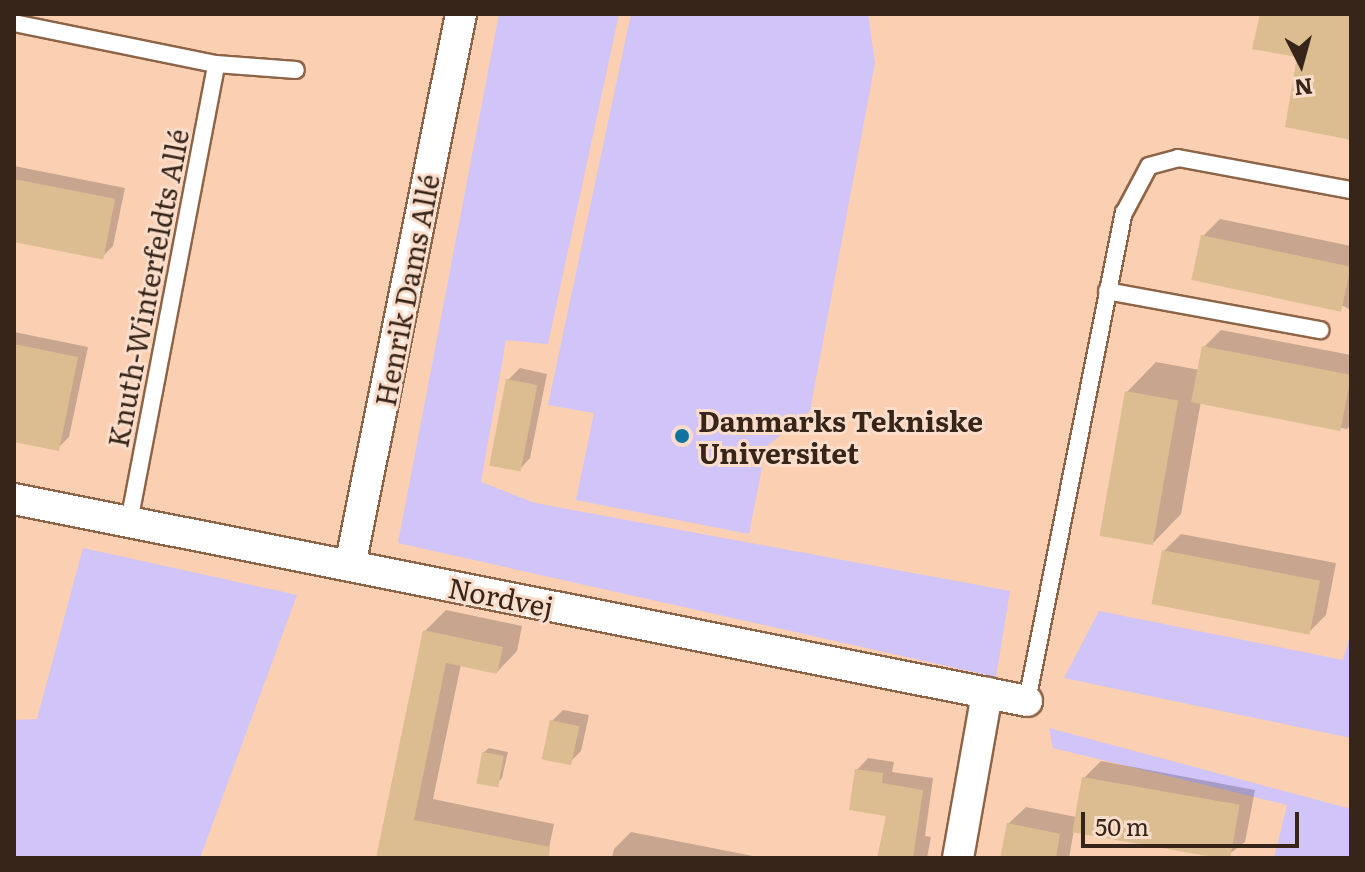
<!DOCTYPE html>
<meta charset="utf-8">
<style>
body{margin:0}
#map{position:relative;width:1365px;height:872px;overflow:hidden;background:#faddca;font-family:Literata,serif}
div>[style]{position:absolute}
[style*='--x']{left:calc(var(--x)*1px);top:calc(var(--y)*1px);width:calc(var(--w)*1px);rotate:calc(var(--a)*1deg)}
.built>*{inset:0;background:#facfb2;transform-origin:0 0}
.green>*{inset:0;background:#d0c4f8}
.shadow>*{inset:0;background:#0003}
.building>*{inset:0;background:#dcbd91;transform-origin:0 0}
.roads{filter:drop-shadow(2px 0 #8d6447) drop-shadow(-2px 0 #8d6447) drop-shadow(0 2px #8d6447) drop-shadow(0 -2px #8d6447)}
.lane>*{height:16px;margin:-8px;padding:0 8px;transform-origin:8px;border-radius:8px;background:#fff}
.street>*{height:30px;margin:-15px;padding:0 15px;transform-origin:15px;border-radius:15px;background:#fff}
.dots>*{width:22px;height:22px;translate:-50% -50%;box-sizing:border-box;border:4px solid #faddca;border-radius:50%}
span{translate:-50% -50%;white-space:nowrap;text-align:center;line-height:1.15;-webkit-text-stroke:6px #faddca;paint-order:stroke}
.street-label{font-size:28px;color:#372519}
.poi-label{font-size:28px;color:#372519;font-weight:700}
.left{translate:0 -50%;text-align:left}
.frame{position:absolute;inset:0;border:16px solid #372519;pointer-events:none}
.north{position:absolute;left:1261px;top:24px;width:80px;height:80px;-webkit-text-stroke:6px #faddca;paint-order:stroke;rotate:174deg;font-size:22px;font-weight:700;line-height:32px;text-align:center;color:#372519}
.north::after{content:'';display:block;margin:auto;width:28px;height:36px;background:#372519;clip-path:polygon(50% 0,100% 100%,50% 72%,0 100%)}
.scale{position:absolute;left:1081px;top:812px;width:218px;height:36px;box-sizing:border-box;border:4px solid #372519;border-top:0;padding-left:10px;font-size:24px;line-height:28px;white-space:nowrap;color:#372519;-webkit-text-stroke:6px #faddca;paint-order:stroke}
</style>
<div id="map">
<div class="built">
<div style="left:14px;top:14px;width:1337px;height:844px"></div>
</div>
<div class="green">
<div style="clip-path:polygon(499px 14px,619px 14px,548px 344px,506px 340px,481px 482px,535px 503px,1010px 591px,996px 677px,398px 543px)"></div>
<div style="clip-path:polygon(631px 14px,868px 14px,875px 63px,810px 411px,766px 447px,749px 534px,576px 500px,594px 413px,548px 405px)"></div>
<div style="clip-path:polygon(83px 548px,297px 595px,200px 858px,14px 858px,14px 720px,37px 719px)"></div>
<div style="clip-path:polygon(1099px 611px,1343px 660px,1351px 633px,1351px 738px,1064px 678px)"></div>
<div style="clip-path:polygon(1049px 728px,1351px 809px,1351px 858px,1274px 858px,1287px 805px,1053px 748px)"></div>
</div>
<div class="shadow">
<div style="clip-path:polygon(14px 166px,125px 188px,113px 246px,102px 257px,14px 239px)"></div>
<div style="clip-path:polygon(1220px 219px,1351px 246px,1351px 310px,1203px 236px)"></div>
<div style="clip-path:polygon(1221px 330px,1351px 355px,1351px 425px,1347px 429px,1201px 401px,1181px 514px,1152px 544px,1127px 392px,1156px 362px,1200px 370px,1204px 347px)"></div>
<div style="clip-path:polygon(14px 332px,88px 347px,69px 437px,58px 448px,14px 440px)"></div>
<div style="clip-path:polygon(520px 368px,547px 374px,530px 458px,519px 470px,508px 380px)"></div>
<div style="clip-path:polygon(1181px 534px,1336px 563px,1326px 615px,1309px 632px,1164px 551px)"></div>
<div style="clip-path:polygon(446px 610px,522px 626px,517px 651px,497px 672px,461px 664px,433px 799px,554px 824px,547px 858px,378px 858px,425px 631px)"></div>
<div style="clip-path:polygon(563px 710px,589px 715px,581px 751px,570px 762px,552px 721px)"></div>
<div style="clip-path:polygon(489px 748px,508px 752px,502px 778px,497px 783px,483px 753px)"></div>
<div style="clip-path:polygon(868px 758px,894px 762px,892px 772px,933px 778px,925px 836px,931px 837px,927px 858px,879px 858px,888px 814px,857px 770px)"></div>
<div style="clip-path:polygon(1101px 761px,1255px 790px,1245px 842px,1224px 858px,1074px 830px,1069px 858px,1002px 858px,1008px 824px,1026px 807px,1076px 817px,1084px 778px)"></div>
<div style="clip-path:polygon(631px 832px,763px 858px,612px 858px,614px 849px)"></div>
</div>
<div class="building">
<div style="clip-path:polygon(1260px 14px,1351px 14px,1351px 140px,1285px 127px,1297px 57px,1252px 49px)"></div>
<div style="left:14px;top:179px;width:103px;height:62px;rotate:11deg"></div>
<div style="left:1201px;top:235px;width:153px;height:46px;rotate:12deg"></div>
<div style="clip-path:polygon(14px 344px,78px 357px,59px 451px,14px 442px)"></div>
<div style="left:1202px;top:346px;width:152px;height:57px;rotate:11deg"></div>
<div style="left:506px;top:379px;width:32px;height:88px;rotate:11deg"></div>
<div style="left:1125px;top:391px;width:54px;height:147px;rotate:10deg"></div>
<div style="left:1162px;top:550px;width:161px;height:55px;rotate:11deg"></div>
<div style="clip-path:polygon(423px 630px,503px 647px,497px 674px,446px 663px,414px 820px,550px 847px,549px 858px,376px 858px)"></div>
<div style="left:550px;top:720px;width:30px;height:40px;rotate:12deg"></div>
<div style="left:482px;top:752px;width:22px;height:32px;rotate:10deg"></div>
<div style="clip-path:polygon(855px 769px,883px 773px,882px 783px,923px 790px,913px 858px,877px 858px,886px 816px,849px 810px)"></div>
<div style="left:1082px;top:777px;width:160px;height:56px;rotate:10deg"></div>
<div style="clip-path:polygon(1007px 823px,1060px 834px,1056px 858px,1000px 858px)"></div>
</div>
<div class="roads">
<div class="lane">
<div style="--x:14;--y:23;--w:206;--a:11.5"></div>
<div style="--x:216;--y:64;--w:80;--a:4.3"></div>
<div style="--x:1107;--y:291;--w:217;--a:10.4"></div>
<div style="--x:129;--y:522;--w:466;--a:-79.2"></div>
<div style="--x:1027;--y:701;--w:498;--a:-78.8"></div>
<div style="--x:1124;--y:213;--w:53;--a:-62"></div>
<div style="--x:1149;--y:166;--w:30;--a:-15"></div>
<div style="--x:1178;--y:158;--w:176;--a:10.5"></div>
</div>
<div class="street">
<div style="--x:14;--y:499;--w:1033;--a:11.28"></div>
<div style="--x:350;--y:566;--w:563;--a:-78.63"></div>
<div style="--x:958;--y:858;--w:168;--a:-80"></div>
</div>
</div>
<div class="dots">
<div style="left:682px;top:436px;background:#1173a0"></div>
</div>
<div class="street-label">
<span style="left:147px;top:288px;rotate:-79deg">Knuth-Winterfeldts Allé</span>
<span style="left:406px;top:290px;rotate:-79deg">Henrik Dams Allé</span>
<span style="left:501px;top:596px;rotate:11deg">Nordvej</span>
</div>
<div class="poi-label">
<span class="left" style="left:698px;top:436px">Danmarks Tekniske<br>Universitet</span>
</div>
<div class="frame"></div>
<div class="north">N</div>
<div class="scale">50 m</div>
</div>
